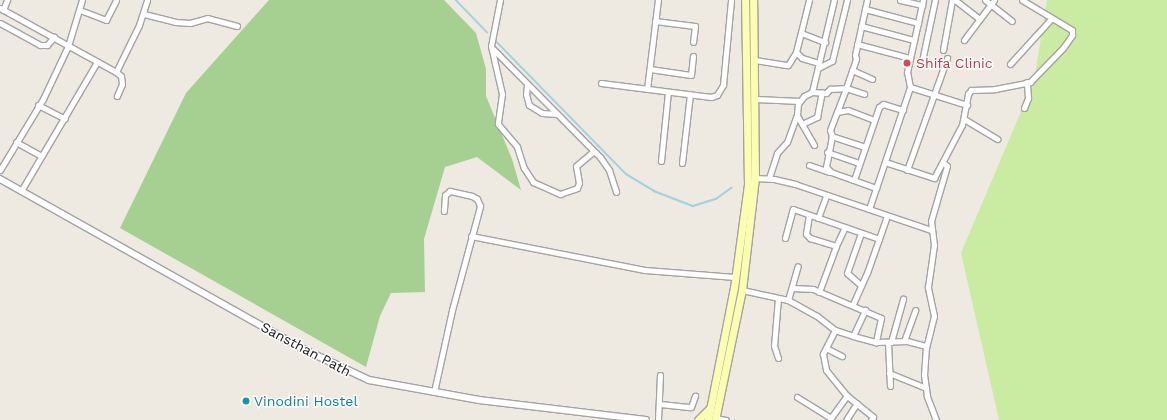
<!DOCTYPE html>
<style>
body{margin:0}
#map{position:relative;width:1167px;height:420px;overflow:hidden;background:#eee9e1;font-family:"Work Sans",sans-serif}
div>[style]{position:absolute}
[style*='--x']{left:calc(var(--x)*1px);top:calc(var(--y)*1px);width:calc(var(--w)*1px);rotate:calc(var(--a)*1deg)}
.grass>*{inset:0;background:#c9eca2}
.forest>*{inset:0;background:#a6d092}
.stream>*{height:1.5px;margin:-0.75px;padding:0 0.75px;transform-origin:0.75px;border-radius:0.75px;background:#9ed2df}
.roads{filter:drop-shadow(1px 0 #a3a3a3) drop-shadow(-1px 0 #a3a3a3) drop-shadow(0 1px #a3a3a3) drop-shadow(0 -1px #a3a3a3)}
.minor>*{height:5px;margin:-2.5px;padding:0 2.5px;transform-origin:2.5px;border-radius:2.5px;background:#fff}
.tertiary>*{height:6px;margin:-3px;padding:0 3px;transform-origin:3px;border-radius:3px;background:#fff}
.secondary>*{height:7px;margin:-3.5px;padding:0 3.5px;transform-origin:3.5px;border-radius:3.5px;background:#fbfdb0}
.dots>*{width:11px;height:11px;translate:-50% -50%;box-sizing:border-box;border:2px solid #fff;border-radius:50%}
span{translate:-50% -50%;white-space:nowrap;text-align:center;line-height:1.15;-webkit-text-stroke:3px #fff;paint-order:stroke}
.health-label{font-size:14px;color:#be3a42}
.left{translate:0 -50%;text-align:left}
.street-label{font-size:14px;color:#1c1c1c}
.culture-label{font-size:14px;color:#0d838f}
</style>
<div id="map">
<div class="grass">
<div style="clip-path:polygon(1047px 0,1167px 0,1167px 420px,999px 420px,961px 253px,1034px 81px)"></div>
</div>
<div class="forest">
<div style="clip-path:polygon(269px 0,444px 0,476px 33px,486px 69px,486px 96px,512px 159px,521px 190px,477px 157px,445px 167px,424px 239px,425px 292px,391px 293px,380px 316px,366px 367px,120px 228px,186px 93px)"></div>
</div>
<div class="stream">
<div style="--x:456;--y:0;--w:45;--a:45.9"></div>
<div style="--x:495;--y:40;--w:187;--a:45.6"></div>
<div style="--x:626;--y:174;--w:33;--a:31"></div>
<div style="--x:654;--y:191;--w:42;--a:21"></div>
<div style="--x:693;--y:206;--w:24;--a:-17"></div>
<div style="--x:716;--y:199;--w:19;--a:-36"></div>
</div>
<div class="roads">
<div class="minor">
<div style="--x:500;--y:0;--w:47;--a:101.1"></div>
<div style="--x:491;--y:46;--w:49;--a:77.1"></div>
<div style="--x:502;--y:94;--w:30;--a:98"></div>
<div style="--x:498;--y:124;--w:30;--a:50"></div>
<div style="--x:517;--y:147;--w:22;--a:72"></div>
<div style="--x:524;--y:168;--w:17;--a:57"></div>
<div style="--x:533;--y:182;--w:30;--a:24"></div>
<div style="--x:560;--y:194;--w:18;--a:-19"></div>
<div style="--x:577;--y:188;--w:5;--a:-68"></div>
<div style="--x:579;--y:183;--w:17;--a:-100"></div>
<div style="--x:576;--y:166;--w:23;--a:-40"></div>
<div style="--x:809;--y:0;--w:54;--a:104"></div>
<div style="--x:796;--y:52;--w:8;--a:45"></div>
<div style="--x:802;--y:58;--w:17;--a:17"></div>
<div style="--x:900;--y:0;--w:23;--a:13"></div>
<div style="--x:955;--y:0;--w:31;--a:38"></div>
<div style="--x:985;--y:0;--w:34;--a:38"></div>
<div style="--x:0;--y:8;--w:132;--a:28.9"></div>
<div style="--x:116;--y:72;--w:6;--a:39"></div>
<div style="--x:121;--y:76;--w:8;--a:83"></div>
<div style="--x:122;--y:84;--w:13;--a:113"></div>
<div style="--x:865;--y:9;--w:55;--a:14.8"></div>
<div style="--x:3;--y:10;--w:11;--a:-68"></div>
<div style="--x:80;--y:10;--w:28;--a:21"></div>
<div style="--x:106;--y:20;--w:22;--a:-63"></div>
<div style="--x:144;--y:14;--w:32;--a:14"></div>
<div style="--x:175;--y:22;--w:15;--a:4"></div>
<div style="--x:190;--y:23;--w:18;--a:-16"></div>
<div style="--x:207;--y:18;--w:31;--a:15"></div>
<div style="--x:655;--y:21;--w:40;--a:7.1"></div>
<div style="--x:695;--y:26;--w:16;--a:97"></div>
<div style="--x:0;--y:23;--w:46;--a:28.8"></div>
<div style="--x:40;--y:45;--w:7;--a:0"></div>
<div style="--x:47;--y:45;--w:11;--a:-49"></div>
<div style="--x:861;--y:26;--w:55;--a:14.8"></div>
<div style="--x:801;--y:33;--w:26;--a:21"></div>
<div style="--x:964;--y:40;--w:50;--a:-53.1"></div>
<div style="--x:857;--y:44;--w:55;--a:14.8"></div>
<div style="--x:493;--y:49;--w:152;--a:45.3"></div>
<div style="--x:600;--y:157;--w:16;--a:55"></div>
<div style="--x:609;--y:170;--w:23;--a:72"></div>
<div style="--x:943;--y:50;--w:51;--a:-79.8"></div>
<div style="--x:755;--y:60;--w:33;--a:9"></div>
<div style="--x:788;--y:65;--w:15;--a:-58"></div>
<div style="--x:922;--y:61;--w:62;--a:-78"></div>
<div style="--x:1010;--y:64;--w:61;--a:-47.7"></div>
<div style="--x:818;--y:68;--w:16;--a:-27"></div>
<div style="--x:832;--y:61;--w:63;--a:-76.2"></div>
<div style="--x:650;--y:69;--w:41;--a:8.3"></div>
<div style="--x:691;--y:75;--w:19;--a:-84"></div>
<div style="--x:852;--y:70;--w:22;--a:24"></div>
<div style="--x:116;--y:72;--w:52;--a:-63.9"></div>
<div style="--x:139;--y:25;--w:26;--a:-72"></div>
<div style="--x:601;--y:83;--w:111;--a:7.3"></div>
<div style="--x:711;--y:97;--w:6;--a:-18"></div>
<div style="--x:717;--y:95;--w:12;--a:-59"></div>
<div style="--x:723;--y:85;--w:85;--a:-84.6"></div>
<div style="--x:527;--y:85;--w:9;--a:96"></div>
<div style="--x:526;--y:94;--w:11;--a:75"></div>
<div style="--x:529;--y:105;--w:15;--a:32"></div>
<div style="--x:542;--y:113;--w:15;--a:4"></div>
<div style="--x:910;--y:87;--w:60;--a:17.5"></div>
<div style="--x:647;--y:89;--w:90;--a:-83"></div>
<div style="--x:812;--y:92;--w:95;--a:-76.6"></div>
<div style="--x:756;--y:99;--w:44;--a:2.6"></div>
<div style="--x:38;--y:105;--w:30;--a:27"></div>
<div style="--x:1024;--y:108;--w:11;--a:-68"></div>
<div style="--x:1028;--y:98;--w:16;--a:-94"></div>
<div style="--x:837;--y:112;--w:26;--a:-69"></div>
<div style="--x:846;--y:88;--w:19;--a:18"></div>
<div style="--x:964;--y:119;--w:39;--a:31"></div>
<div style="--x:802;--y:124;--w:17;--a:-25"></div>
<div style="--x:817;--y:117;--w:25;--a:-79"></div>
<div style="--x:832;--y:136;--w:6;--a:-108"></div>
<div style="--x:830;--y:130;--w:19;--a:-69"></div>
<div style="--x:837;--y:112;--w:11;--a:-10"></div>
<div style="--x:848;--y:110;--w:28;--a:21"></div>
<div style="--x:16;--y:142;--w:29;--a:29"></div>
<div style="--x:814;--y:145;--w:34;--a:-120"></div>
<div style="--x:797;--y:115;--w:11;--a:-85"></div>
<div style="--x:798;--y:104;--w:10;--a:-53"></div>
<div style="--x:804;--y:96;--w:9;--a:-27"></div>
<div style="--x:812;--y:92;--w:14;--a:4"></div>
<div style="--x:826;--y:93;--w:6;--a:-45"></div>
<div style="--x:830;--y:89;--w:16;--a:-4"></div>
<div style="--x:846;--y:88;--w:31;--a:-71"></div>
<div style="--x:856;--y:59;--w:4;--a:-104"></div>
<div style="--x:855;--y:55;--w:56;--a:-77.7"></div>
<div style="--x:865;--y:147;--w:35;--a:-162"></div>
<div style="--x:832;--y:136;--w:32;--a:101"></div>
<div style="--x:826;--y:167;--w:7;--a:45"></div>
<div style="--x:831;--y:172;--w:48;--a:19.6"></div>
<div style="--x:827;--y:152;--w:34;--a:19"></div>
<div style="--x:661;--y:161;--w:69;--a:-84.2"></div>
<div style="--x:885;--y:162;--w:52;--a:18.1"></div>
<div style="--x:934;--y:178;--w:60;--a:-62.2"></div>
<div style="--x:962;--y:125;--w:32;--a:-79"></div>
<div style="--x:968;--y:94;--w:5;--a:-53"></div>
<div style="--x:971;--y:90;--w:24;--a:-2"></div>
<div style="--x:995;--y:89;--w:36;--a:-11"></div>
<div style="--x:1030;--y:82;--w:47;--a:-45.9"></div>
<div style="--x:1063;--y:48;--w:16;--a:-55"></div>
<div style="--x:1072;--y:35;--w:5;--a:-90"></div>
<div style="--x:1072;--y:30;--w:58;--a:-149"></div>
<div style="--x:682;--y:163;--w:69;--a:-83.4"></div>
<div style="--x:809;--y:165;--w:21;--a:19"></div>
<div style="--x:0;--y:170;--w:83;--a:-58.8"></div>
<div style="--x:43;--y:99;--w:59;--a:-64.7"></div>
<div style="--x:68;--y:46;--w:48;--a:-73.1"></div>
<div style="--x:907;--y:170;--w:119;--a:-70.3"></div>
<div style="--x:755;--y:178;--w:19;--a:3"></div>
<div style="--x:774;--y:179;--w:22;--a:13"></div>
<div style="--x:795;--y:184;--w:144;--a:18.7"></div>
<div style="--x:769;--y:178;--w:26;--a:-72"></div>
<div style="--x:777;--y:153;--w:15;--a:-48"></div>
<div style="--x:787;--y:142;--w:29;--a:-70"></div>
<div style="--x:854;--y:180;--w:77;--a:-71.1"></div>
<div style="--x:879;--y:107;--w:5;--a:-37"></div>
<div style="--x:883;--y:104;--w:21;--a:17"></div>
<div style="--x:21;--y:191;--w:150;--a:-59.5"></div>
<div style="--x:869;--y:209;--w:129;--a:-71.4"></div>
<div style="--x:910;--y:87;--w:15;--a:-101"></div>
<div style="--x:907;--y:72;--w:74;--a:-77.5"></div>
<div style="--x:809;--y:215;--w:19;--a:99"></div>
<div style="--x:806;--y:234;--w:6;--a:45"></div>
<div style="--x:810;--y:238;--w:27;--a:17"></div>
<div style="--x:836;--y:246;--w:21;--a:-65"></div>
<div style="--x:818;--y:218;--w:23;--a:-70"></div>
<div style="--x:861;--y:233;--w:42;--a:109.3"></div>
<div style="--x:847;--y:273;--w:18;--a:41"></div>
<div style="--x:471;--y:236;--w:177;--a:11.1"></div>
<div style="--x:645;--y:270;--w:90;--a:4.4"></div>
<div style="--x:785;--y:238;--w:30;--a:-75"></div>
<div style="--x:793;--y:209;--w:91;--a:19.2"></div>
<div style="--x:792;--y:288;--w:21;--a:3"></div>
<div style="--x:813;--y:289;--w:74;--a:23.1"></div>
<div style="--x:881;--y:318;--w:25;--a:102"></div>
<div style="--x:742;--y:290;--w:47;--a:12.3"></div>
<div style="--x:788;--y:300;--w:33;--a:29"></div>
<div style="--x:817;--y:316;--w:23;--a:38"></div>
<div style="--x:835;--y:330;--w:19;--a:18"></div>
<div style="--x:853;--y:336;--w:24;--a:15"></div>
<div style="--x:876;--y:342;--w:31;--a:-2"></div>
<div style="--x:907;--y:341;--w:20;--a:15"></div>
<div style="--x:819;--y:292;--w:49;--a:-69.7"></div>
<div style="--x:788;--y:300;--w:35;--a:-74"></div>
<div style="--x:853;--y:304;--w:34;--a:-66"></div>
<div style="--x:867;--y:273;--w:60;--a:-70.7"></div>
<div style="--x:835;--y:330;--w:27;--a:117"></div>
<div style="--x:823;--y:354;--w:16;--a:79"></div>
<div style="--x:826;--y:370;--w:32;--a:51"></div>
<div style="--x:846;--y:395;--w:35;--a:39"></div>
<div style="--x:873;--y:417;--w:4;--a:124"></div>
<div style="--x:853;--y:336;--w:29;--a:-65"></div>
<div style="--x:904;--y:341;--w:33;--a:-70"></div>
<div style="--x:888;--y:342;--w:44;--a:87.4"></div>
<div style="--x:891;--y:342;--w:45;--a:-74.4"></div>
<div style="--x:826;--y:348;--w:18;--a:27"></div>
<div style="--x:778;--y:358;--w:13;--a:-108"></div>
<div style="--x:774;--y:346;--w:48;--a:-85.2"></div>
<div style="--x:889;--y:373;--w:40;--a:22"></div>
<div style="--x:434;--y:392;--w:84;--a:-77.6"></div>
<div style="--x:452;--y:310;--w:108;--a:-74.9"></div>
<div style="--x:480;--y:206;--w:8;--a:-113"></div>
<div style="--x:477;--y:199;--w:6;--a:-149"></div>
<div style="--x:472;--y:196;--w:23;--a:-167"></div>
<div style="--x:450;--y:191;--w:6;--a:141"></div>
<div style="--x:445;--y:195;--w:16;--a:94"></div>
<div style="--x:797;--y:397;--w:40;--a:32"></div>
<div style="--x:660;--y:404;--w:31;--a:6"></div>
<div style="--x:691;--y:407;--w:12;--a:-70"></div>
<div style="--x:715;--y:418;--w:11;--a:10"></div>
<div style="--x:830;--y:419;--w:29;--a:-54"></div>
<div style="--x:658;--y:420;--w:45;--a:-87.5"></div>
<div style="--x:846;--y:420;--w:20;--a:-57"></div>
<div style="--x:936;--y:420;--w:26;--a:-111"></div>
<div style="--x:927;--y:396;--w:21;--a:-98"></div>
<div style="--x:924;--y:375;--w:27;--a:-86"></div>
<div style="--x:926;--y:348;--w:33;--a:-76"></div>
<div style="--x:934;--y:316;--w:30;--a:-102"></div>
<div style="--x:928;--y:287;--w:42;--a:-81.9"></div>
<div style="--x:934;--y:245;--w:24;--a:-97"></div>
<div style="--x:931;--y:221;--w:57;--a:-73.8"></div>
<div style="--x:947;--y:166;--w:4;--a:-135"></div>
</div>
<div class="tertiary">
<div style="--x:0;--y:179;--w:347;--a:29.3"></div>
<div style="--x:303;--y:349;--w:73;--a:25.2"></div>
<div style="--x:369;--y:380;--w:112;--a:10.3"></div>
<div style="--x:479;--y:400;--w:168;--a:6.8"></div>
</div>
<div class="secondary">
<div style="--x:698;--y:420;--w:16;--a:-45"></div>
<div style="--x:708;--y:420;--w:135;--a:-78.9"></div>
<div style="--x:734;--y:288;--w:104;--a:-82.3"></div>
<div style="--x:748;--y:185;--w:185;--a:-90.9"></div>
<div style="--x:715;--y:420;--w:133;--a:-78.3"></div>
<div style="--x:742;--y:290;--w:113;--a:-83.4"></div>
<div style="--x:755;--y:178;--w:178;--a:-90.6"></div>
</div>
</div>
<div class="dots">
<div style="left:907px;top:63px;background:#e0444e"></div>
<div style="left:246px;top:401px;background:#0f9aa8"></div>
</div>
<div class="health-label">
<span class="left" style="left:916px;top:63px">Shifa Clinic</span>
</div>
<div class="street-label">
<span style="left:306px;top:349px;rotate:28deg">Sansthan Path</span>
</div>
<div class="culture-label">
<span class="left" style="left:254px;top:401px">Vinodini Hostel</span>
</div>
</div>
